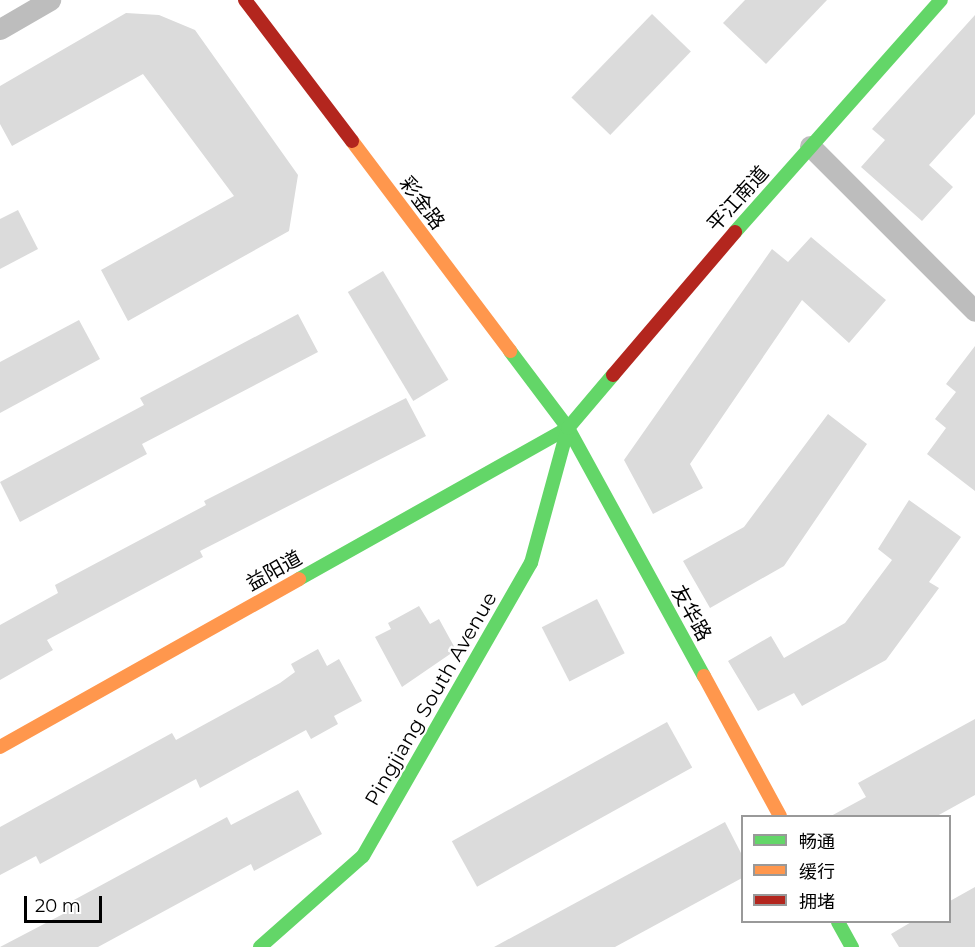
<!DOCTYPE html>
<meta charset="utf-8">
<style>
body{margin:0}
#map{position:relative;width:975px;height:947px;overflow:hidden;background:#fff;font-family:Montserrat,"Noto Sans SC",sans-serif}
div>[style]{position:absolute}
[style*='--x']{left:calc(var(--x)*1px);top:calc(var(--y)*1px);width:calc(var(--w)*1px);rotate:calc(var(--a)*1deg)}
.building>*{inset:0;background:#dbdbdb;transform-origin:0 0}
.street>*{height:21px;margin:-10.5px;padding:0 10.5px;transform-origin:10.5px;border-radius:10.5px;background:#bdbdbd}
.fast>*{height:14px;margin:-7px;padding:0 7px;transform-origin:7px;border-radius:7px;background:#63d668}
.slow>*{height:14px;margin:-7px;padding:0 7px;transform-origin:7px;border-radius:7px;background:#ff974d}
.jam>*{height:14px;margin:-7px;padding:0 7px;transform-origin:7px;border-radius:7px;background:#b3261e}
span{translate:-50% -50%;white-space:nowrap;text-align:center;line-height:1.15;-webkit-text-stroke:4.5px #fff;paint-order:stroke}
.street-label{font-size:20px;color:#000}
.legend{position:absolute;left:741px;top:815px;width:210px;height:108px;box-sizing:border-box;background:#fff;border:2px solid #999;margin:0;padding:8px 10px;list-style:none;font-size:18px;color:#000}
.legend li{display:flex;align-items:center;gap:12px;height:30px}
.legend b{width:30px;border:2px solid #999}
.scale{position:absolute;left:24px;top:896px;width:78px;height:27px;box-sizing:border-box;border:3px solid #000;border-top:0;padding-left:8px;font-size:18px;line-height:21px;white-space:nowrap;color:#000;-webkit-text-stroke:4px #fff;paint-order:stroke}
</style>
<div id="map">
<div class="building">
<div style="clip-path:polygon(745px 0,827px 0,766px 64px,723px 23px)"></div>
<div style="clip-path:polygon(126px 13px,159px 15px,195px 30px,298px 175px,289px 231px,128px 321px,101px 270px,234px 196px,143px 74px,12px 146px,0 124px,0 86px)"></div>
<div style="left:652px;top:14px;width:54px;height:116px;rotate:44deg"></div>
<div style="clip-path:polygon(975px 15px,975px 114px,929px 165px,953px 187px,922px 221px,861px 167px,885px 140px,872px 129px)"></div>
<div style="clip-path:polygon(18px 210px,38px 249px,0 269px,0 219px)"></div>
<div style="clip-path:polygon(811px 237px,886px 300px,849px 343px,802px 300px,690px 464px,703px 488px,653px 514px,624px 460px,772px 249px,788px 262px)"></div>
<div style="left:383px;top:271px;width:127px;height:41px;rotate:59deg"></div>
<div style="clip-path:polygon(298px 314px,318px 352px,142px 444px,147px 454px,20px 522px,0 482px,144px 405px,140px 398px)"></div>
<div style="clip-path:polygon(79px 320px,100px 359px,0 413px,0 362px)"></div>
<div style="clip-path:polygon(975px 346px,975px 491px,927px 454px,946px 428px,935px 419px,956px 392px,946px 384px)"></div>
<div style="clip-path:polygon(406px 398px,426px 436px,200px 551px,203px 557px,47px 640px,53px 650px,0 680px,0 625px,58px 593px,55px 585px,206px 505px,204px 501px)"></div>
<div style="clip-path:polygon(828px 414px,867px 444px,784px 566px,710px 608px,683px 561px,744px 527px)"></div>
<div style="clip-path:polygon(909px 500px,961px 537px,929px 582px,939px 588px,886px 660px,802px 706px,794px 693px,758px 711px,728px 661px,771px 636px,784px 658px,845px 623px,892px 560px,878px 549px)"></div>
<div style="left:597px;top:599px;width:61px;height:62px;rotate:63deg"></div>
<div style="clip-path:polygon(419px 606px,430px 624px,439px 619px,456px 650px,402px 687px,375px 637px,391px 629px,388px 623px)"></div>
<div style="clip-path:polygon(318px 649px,327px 666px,339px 659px,362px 701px,334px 716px,338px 724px,311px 739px,306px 730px,200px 788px,196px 779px,40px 864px,36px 856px,0 875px,0 827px,172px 733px,176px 740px,280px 683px,295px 672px,291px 664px)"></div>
<div style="clip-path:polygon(975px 719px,975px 795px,937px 816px,831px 816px,866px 797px,858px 783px)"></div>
<div style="left:667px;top:722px;width:52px;height:246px;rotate:61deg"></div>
<div style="clip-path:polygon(298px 790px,322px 834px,254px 871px,251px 864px,98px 947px,0 947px,65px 913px,61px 907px,227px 817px,231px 825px)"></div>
<div style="clip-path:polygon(725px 822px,742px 855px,742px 878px,615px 947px,494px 947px)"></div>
<div style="clip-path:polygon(975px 887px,975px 947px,899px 947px,891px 934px,913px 921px,950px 921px,950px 901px)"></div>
</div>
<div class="street">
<div style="--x:0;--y:29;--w:58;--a:-30.1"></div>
<div style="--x:810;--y:146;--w:233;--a:45"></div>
</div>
<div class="fast">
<div style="--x:735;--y:232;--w:310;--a:-48.4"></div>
<div style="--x:510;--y:351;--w:96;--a:53"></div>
<div style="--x:568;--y:428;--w:283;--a:61.3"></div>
<div style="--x:299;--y:579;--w:308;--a:-29.3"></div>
<div style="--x:838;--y:922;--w:29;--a:61"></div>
<div style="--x:260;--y:947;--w:137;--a:-41.5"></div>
<div style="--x:363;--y:856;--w:338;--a:-60.2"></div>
<div style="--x:531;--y:563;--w:140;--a:-74.7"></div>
<div style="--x:568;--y:428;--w:70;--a:-49.7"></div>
</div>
<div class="slow">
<div style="--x:352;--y:141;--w:263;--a:53"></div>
<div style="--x:704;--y:676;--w:159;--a:61.5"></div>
<div style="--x:0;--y:747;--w:343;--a:-29.3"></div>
</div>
<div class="jam">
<div style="--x:245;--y:0;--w:177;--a:52.8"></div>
<div style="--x:613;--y:375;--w:188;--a:-49.5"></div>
</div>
<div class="street-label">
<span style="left:738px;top:199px;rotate:-48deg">平江南道</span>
<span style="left:422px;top:203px;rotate:53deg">彩金路</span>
<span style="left:274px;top:571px;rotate:-29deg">益阳道</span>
<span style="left:691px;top:613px;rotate:61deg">友华路</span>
<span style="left:431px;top:699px;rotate:-60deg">Pingjiang South Avenue</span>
</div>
<ul class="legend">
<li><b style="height:8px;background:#63d668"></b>畅通</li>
<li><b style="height:8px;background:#ff974d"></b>缓行</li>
<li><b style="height:8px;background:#b3261e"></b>拥堵</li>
</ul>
<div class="scale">20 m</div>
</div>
